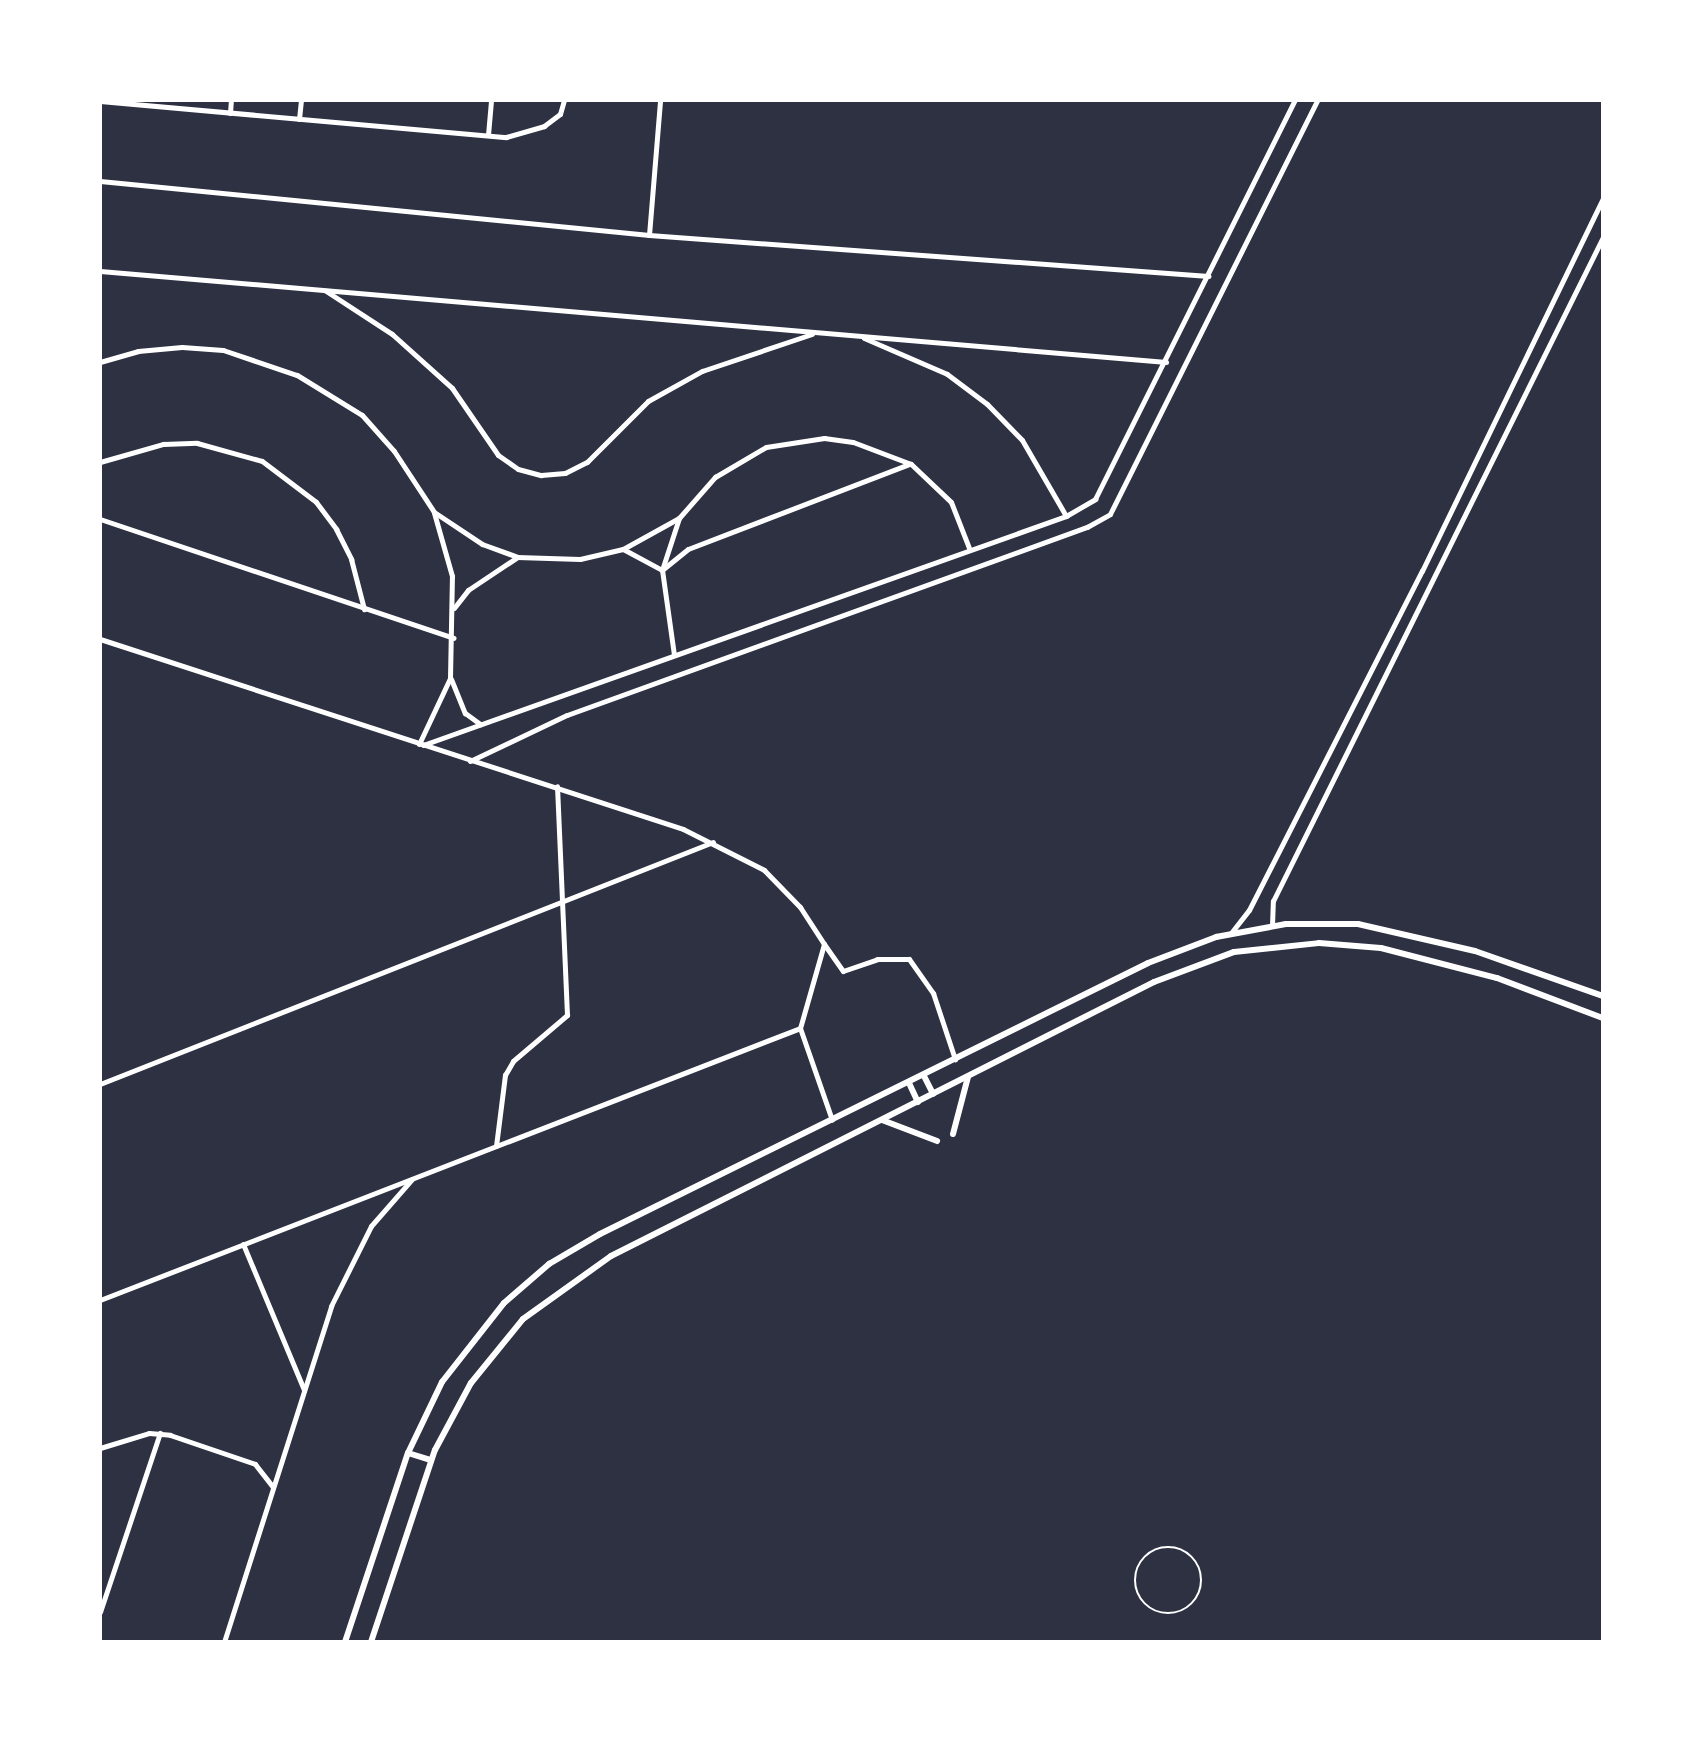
<!DOCTYPE html>
<style>
body{margin:0}
#map{position:relative;width:1703px;height:1742px;overflow:hidden;background:#2d3142;font-family:Inter,sans-serif}
div>[style]{position:absolute}
[style*='--x']{left:calc(var(--x)*1px);top:calc(var(--y)*1px);width:calc(var(--w)*1px);rotate:calc(var(--a)*1deg)}
.service>*{height:2px;margin:-1px;padding:0 1px;transform-origin:1px;border-radius:1px;background:#fff}
.service>.ring{margin:-1px;padding:0;box-sizing:content-box;background:none;border:2px solid #fff;border-radius:50%}
.minor>*{height:5px;margin:-2.5px;padding:0 2.5px;transform-origin:2.5px;border-radius:2.5px;background:#fff}
.tertiary>*{height:6px;margin:-3px;padding:0 3px;transform-origin:3px;border-radius:3px;background:#fff}
span{translate:-50% -50%;white-space:nowrap;text-align:center;line-height:1.15;-webkit-text-stroke:8px #fff;paint-order:stroke}
.frame{position:absolute;inset:0;border:102px solid #fff;pointer-events:none}
</style>
<div id="map">
<div class="service">
<div class="ring" style="left:1135px;top:1547px;width:64px;height:64px"></div>
</div>
<div class="minor">
<div style="--x:100;--y:101;--w:408;--a:5.1"></div>
<div style="--x:506;--y:137;--w:40;--a:-16"></div>
<div style="--x:544;--y:126;--w:20;--a:-37"></div>
<div style="--x:560;--y:114;--w:15;--a:-74"></div>
<div style="--x:230;--y:113;--w:13;--a:-86"></div>
<div style="--x:299;--y:119;--w:19;--a:-84"></div>
<div style="--x:488;--y:135;--w:35;--a:-85"></div>
<div style="--x:100;--y:181;--w:552;--a:5.62"></div>
<div style="--x:649;--y:235;--w:561;--a:4.19"></div>
<div style="--x:649;--y:235;--w:135;--a:-85.3"></div>
<div style="--x:100;--y:271;--w:1070;--a:4.88"></div>
<div style="--x:326;--y:291;--w:79;--a:33.1"></div>
<div style="--x:392;--y:334;--w:81;--a:42"></div>
<div style="--x:452;--y:388;--w:81;--a:55.5"></div>
<div style="--x:498;--y:455;--w:24;--a:35"></div>
<div style="--x:518;--y:469;--w:24;--a:15"></div>
<div style="--x:541;--y:475;--w:24;--a:-5"></div>
<div style="--x:565;--y:473;--w:25;--a:-27"></div>
<div style="--x:587;--y:462;--w:86;--a:-45"></div>
<div style="--x:648;--y:401;--w:62;--a:-29.1"></div>
<div style="--x:702;--y:371;--w:116;--a:-18.6"></div>
<div style="--x:864;--y:338;--w:90;--a:23.4"></div>
<div style="--x:947;--y:374;--w:50;--a:36.9"></div>
<div style="--x:987;--y:404;--w:50;--a:45.8"></div>
<div style="--x:1022;--y:440;--w:88;--a:59.9"></div>
<div style="--x:100;--y:362;--w:40;--a:-16"></div>
<div style="--x:138;--y:351;--w:44;--a:-5.2"></div>
<div style="--x:182;--y:347;--w:41;--a:4.2"></div>
<div style="--x:223;--y:350;--w:78;--a:18.7"></div>
<div style="--x:297;--y:375;--w:76;--a:31.6"></div>
<div style="--x:362;--y:415;--w:48;--a:48.4"></div>
<div style="--x:394;--y:451;--w:73;--a:56.7"></div>
<div style="--x:434;--y:512;--w:58;--a:33.7"></div>
<div style="--x:482;--y:544;--w:37;--a:20"></div>
<div style="--x:517;--y:557;--w:63;--a:1.8"></div>
<div style="--x:580;--y:559;--w:44;--a:-13.1"></div>
<div style="--x:623;--y:549;--w:64;--a:-29"></div>
<div style="--x:100;--y:462;--w:66;--a:-15.9"></div>
<div style="--x:163;--y:444;--w:34;--a:-2"></div>
<div style="--x:197;--y:443;--w:67;--a:15.5"></div>
<div style="--x:262;--y:461;--w:68;--a:37.2"></div>
<div style="--x:316;--y:502;--w:34;--a:53"></div>
<div style="--x:336;--y:529;--w:34;--a:63"></div>
<div style="--x:351;--y:559;--w:52;--a:75.4"></div>
<div style="--x:100;--y:519;--w:373;--a:18.6"></div>
<div style="--x:623;--y:549;--w:44;--a:28.3"></div>
<div style="--x:662;--y:570;--w:33;--a:-39"></div>
<div style="--x:688;--y:549;--w:238;--a:-21"></div>
<div style="--x:454;--y:608;--w:23;--a:-52"></div>
<div style="--x:468;--y:590;--w:58;--a:-33.7"></div>
<div style="--x:100;--y:639;--w:613;--a:18.05"></div>
<div style="--x:683;--y:829;--w:91;--a:26.8"></div>
<div style="--x:764;--y:870;--w:52;--a:45.8"></div>
<div style="--x:800;--y:907;--w:44;--a:57"></div>
<div style="--x:824;--y:944;--w:87;--a:105.9"></div>
<div style="--x:800;--y:1028;--w:97;--a:70.8"></div>
<div style="--x:674;--y:655;--w:86;--a:-98"></div>
<div style="--x:662;--y:570;--w:55;--a:-71.9"></div>
<div style="--x:679;--y:518;--w:55;--a:-48.7"></div>
<div style="--x:715;--y:477;--w:59;--a:-30.5"></div>
<div style="--x:766;--y:447;--w:59;--a:-8.8"></div>
<div style="--x:824;--y:438;--w:29;--a:8"></div>
<div style="--x:853;--y:442;--w:62;--a:20.8"></div>
<div style="--x:911;--y:464;--w:55;--a:43.5"></div>
<div style="--x:951;--y:502;--w:49;--a:68.6"></div>
<div style="--x:451;--y:679;--w:37;--a:68"></div>
<div style="--x:465;--y:713;--w:19;--a:36"></div>
<div style="--x:419;--y:744;--w:73;--a:-64.8"></div>
<div style="--x:450;--y:678;--w:102;--a:-88.9"></div>
<div style="--x:452;--y:576;--w:66;--a:-105.9"></div>
<div style="--x:423;--y:745;--w:683;--a:-19.6"></div>
<div style="--x:1066;--y:516;--w:34;--a:-30"></div>
<div style="--x:1095;--y:499;--w:446;--a:-63.4"></div>
<div style="--x:470;--y:761;--w:107;--a:-25.4"></div>
<div style="--x:567;--y:715;--w:553;--a:-19.88"></div>
<div style="--x:1087;--y:527;--w:26;--a:-29"></div>
<div style="--x:1110;--y:514;--w:463;--a:-63.4"></div>
<div style="--x:1272;--y:926;--w:25;--a:-88"></div>
<div style="--x:1273;--y:901;--w:741;--a:-63.57"></div>
<div style="--x:1231;--y:933;--w:29;--a:-52"></div>
<div style="--x:1249;--y:910;--w:381;--a:-63"></div>
<div style="--x:1422;--y:571;--w:414;--a:-64.1"></div>
<div style="--x:824;--y:944;--w:33;--a:55"></div>
<div style="--x:843;--y:971;--w:36;--a:-19"></div>
<div style="--x:877;--y:959;--w:32;--a:0"></div>
<div style="--x:909;--y:959;--w:42;--a:54.8"></div>
<div style="--x:933;--y:993;--w:70;--a:71.6"></div>
<div style="--x:100;--y:1084;--w:659;--a:-21.54"></div>
<div style="--x:496;--y:1146;--w:72;--a:-82.8"></div>
<div style="--x:505;--y:1075;--w:16;--a:-60"></div>
<div style="--x:513;--y:1061;--w:71;--a:-40.4"></div>
<div style="--x:567;--y:1015;--w:229;--a:-92.5"></div>
<div style="--x:243;--y:1244;--w:158;--a:67.3"></div>
<div style="--x:100;--y:1300;--w:751;--a:-21.23"></div>
<div style="--x:100;--y:1448;--w:51;--a:-17"></div>
<div style="--x:149;--y:1433;--w:21;--a:5"></div>
<div style="--x:170;--y:1435;--w:90;--a:18.8"></div>
<div style="--x:255;--y:1464;--w:29;--a:52"></div>
<div style="--x:100;--y:1612;--w:189;--a:-71.5"></div>
<div style="--x:224;--y:1642;--w:353;--a:-72.3"></div>
<div style="--x:331;--y:1306;--w:89;--a:-63.4"></div>
<div style="--x:371;--y:1226;--w:62;--a:-48.9"></div>
</div>
<div class="tertiary">
<div style="--x:924;--y:1076;--w:20;--a:63"></div>
<div style="--x:909;--y:1083;--w:21;--a:65"></div>
<div style="--x:882;--y:1120;--w:59;--a:20.9"></div>
<div style="--x:953;--y:1134;--w:59;--a:-75.3"></div>
<div style="--x:408;--y:1453;--w:24;--a:17"></div>
<div style="--x:345;--y:1642;--w:199;--a:-71.6"></div>
<div style="--x:408;--y:1453;--w:79;--a:-64.4"></div>
<div style="--x:442;--y:1382;--w:100;--a:-51.9"></div>
<div style="--x:504;--y:1303;--w:60;--a:-40.9"></div>
<div style="--x:549;--y:1264;--w:59;--a:-30.5"></div>
<div style="--x:600;--y:1234;--w:611;--a:-26.31"></div>
<div style="--x:1148;--y:963;--w:73;--a:-20.9"></div>
<div style="--x:1216;--y:937;--w:71;--a:-10.5"></div>
<div style="--x:1286;--y:924;--w:72;--a:0"></div>
<div style="--x:1358;--y:924;--w:120;--a:13"></div>
<div style="--x:1475;--y:951;--w:136;--a:19.4"></div>
<div style="--x:371;--y:1642;--w:202;--a:-71.6"></div>
<div style="--x:435;--y:1450;--w:76;--a:-61.8"></div>
<div style="--x:471;--y:1383;--w:82;--a:-50.9"></div>
<div style="--x:523;--y:1319;--w:108;--a:-35.6"></div>
<div style="--x:611;--y:1256;--w:608;--a:-26.78"></div>
<div style="--x:1154;--y:982;--w:85;--a:-20.6"></div>
<div style="--x:1234;--y:952;--w:85;--a:-6"></div>
<div style="--x:1319;--y:943;--w:62;--a:4.6"></div>
<div style="--x:1381;--y:948;--w:120;--a:14.5"></div>
<div style="--x:1497;--y:978;--w:113;--a:20.7"></div>
</div>
<div class="frame"></div>
</div>
